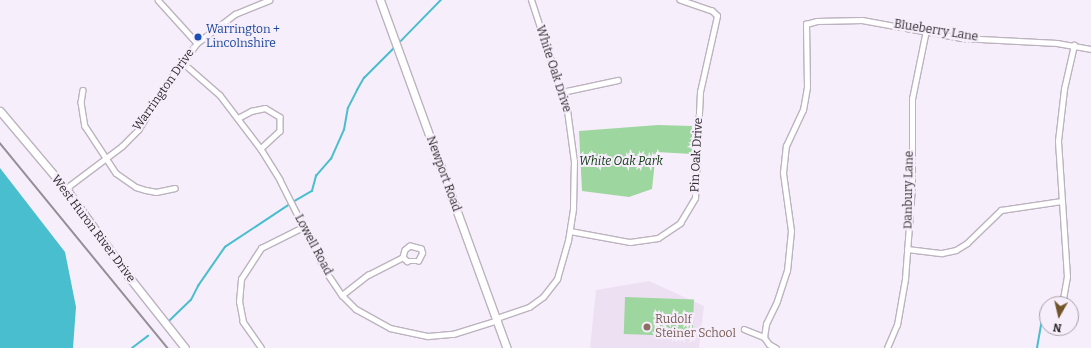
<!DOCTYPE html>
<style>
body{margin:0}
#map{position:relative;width:1091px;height:348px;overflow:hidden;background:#f7eefb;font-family:Bitter,serif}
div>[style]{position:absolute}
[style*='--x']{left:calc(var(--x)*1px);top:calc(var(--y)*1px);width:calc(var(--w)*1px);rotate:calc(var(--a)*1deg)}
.built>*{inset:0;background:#eee0f3}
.green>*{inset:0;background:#9ed69f;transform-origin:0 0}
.water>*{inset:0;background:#49bece}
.stream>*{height:1.5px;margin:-0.75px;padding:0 0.75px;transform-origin:0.75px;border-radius:0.75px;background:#49bece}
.roads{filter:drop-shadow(1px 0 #bcb3bf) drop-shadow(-1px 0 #bcb3bf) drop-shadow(0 1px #bcb3bf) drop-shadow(0 -1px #bcb3bf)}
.street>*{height:4.5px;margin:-2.25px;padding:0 2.25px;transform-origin:2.25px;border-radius:2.25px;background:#fff}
.secondary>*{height:7px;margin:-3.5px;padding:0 3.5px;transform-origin:3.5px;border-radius:3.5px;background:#fff}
.rail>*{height:1.5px;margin:-0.75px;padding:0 0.75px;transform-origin:0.75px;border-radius:0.75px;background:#948e96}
.dots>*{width:11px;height:11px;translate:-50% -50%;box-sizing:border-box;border:2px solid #f7eefb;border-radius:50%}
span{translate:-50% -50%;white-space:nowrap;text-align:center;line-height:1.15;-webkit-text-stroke:4px #f7eefb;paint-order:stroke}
.transit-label{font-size:12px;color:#164399}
.left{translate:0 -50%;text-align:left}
.street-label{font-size:12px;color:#2f2c30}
.park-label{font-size:12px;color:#0b3811;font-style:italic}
.education-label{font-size:12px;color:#785e54}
.north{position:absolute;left:1039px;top:296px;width:40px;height:40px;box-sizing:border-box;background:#f7eefb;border:1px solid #a7a0aa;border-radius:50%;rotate:188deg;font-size:11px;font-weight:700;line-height:16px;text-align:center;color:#2f2c30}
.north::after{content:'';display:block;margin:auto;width:14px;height:18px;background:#715528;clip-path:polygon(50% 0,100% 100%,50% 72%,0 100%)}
</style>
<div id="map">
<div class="built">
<div style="clip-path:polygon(649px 281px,704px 306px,699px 348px,590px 348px,596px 290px)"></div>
</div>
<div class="green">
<div style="clip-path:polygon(658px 125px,692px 126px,692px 154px,656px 152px,652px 189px,629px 197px,582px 191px,579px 131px)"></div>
<div style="left:625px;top:297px;width:69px;height:37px;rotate:2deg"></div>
</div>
<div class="water">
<div style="clip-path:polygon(0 168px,65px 252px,76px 307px,73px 348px,0 348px)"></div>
</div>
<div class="stream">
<div style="--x:399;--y:43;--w:60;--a:-45.7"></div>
<div style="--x:293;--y:202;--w:22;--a:-30"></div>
<div style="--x:312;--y:191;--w:16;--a:-75"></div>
<div style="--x:316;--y:176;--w:23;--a:-49"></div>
<div style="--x:331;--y:159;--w:32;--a:-66"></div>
<div style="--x:344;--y:130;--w:22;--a:-80"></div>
<div style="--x:348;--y:108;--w:20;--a:-63"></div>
<div style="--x:357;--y:90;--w:14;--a:-60"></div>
<div style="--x:364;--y:78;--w:44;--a:-45"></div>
<div style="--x:169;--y:321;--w:30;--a:-44"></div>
<div style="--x:191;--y:300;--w:16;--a:-63"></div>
<div style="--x:198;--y:286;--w:47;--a:-55.3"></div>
<div style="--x:225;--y:247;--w:78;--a:-33.5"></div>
<div style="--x:132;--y:348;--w:20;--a:-37"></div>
<div style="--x:1037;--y:348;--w:29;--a:-80"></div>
</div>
<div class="roads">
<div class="street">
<div style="--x:158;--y:0;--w:58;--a:47.8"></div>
<div style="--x:182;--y:62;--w:50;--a:41"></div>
<div style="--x:220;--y:95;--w:68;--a:52.8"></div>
<div style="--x:261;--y:149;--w:36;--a:58"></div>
<div style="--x:280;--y:180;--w:104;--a:63.2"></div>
<div style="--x:327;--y:273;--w:27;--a:56"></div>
<div style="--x:342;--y:295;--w:20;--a:45"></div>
<div style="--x:356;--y:309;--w:39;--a:29"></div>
<div style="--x:390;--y:328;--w:39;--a:12"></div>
<div style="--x:428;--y:336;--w:25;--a:-5"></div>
<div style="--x:453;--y:334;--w:47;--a:-17.3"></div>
<div style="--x:83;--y:90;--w:12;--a:99"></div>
<div style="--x:81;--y:102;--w:24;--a:81"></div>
<div style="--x:85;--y:126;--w:56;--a:56.6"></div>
<div style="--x:116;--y:173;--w:24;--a:35"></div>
<div style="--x:136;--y:187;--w:10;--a:17"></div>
<div style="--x:146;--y:190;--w:10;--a:11"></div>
<div style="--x:156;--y:192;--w:19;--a:-12"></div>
<div style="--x:562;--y:92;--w:57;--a:-12.1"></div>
<div style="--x:238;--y:118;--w:15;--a:-28"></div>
<div style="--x:251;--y:111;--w:14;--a:-12"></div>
<div style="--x:265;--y:108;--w:17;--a:31"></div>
<div style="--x:280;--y:117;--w:14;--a:90"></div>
<div style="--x:280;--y:131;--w:26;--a:137"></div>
<div style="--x:65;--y:189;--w:71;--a:-37"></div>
<div style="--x:122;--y:146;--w:23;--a:-45"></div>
<div style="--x:138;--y:130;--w:55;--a:-58.3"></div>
<div style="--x:167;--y:83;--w:50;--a:-53.1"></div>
<div style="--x:197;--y:43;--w:48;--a:-37.3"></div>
<div style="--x:235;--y:14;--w:37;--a:-22"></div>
<div style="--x:570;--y:231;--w:61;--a:10.4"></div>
<div style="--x:630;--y:242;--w:28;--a:-8"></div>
<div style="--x:658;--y:238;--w:27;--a:-34"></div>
<div style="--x:680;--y:223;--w:29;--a:-59"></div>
<div style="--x:695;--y:198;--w:106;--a:-87.3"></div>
<div style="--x:700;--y:92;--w:78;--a:-77.4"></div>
<div style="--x:717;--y:16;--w:7;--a:-135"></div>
<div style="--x:712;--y:11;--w:34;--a:-161"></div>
<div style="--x:907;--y:249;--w:35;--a:7"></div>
<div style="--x:942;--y:253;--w:14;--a:-12"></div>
<div style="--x:956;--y:250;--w:13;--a:-32"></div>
<div style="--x:967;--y:243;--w:47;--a:-44.1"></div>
<div style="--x:1001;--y:210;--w:61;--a:-8.5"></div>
<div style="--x:342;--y:295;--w:33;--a:-38"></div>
<div style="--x:368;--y:275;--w:39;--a:-27"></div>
<div style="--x:403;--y:257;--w:6;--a:45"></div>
<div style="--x:407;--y:261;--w:11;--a:0"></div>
<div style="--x:418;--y:261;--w:9;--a:-63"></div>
<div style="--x:422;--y:253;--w:4;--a:-104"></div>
<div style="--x:421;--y:249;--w:11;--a:-165"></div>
<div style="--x:410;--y:246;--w:6;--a:141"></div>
<div style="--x:405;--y:250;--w:7;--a:106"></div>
<div style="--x:1063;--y:299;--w:22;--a:-80"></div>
<div style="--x:1067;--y:277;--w:136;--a:-93.8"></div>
<div style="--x:1058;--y:141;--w:52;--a:-83.4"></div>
<div style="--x:1064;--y:89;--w:45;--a:-77.2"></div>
<div style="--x:497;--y:318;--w:34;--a:-19"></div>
<div style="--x:529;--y:307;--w:17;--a:-36"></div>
<div style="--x:543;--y:297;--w:23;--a:-52"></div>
<div style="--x:557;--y:279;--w:40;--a:-74"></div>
<div style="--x:568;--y:241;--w:33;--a:-81"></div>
<div style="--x:573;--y:208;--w:46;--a:-88.8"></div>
<div style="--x:574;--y:162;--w:52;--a:-97.7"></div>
<div style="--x:567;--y:110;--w:116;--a:-108.1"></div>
<div style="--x:744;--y:329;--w:22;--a:22"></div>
<div style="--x:764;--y:337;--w:9;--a:54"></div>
<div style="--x:769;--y:344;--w:8;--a:30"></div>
<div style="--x:764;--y:337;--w:13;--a:-81"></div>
<div style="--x:766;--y:324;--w:25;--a:-64"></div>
<div style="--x:777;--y:301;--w:32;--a:-72"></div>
<div style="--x:787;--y:271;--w:40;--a:-84.3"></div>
<div style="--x:791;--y:231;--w:59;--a:-97.9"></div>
<div style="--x:783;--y:173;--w:27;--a:-84"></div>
<div style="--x:786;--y:146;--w:40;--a:-65"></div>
<div style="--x:803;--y:110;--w:23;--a:-80"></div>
<div style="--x:807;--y:87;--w:63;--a:-90.9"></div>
<div style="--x:806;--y:24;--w:11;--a:-15"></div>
<div style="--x:817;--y:21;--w:45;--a:-1.3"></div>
<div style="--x:862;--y:20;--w:101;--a:10.3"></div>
<div style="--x:961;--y:38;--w:96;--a:3"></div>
<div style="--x:1057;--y:43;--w:35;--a:10"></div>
<div style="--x:261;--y:348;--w:32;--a:-125"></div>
<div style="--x:243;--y:322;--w:20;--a:-101"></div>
<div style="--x:239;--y:302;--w:23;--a:-85"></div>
<div style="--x:241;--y:279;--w:37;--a:-57"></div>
<div style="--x:261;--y:248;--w:47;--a:-26.6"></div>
<div style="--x:887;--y:348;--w:25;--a:-67"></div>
<div style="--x:897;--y:325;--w:47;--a:-80.1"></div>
<div style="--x:905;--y:279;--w:94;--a:-85.7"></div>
<div style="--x:912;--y:185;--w:86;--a:-90"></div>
<div style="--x:912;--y:99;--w:70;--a:-78.5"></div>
</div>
<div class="secondary">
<div style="--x:380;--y:0;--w:370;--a:70"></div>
<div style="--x:0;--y:111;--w:107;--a:49.9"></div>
<div style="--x:69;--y:193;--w:103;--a:54.5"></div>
<div style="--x:129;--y:277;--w:90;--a:51.7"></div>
</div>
</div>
<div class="rail">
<div style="--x:0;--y:143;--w:265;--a:50.7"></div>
</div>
<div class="dots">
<div style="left:198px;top:37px;background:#1a4fb4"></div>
<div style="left:647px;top:327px;background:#8d6e63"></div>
</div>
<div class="transit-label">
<span class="left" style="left:206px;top:37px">Warrington +<br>Lincolnshire</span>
</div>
<div class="street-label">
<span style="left:936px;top:31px;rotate:9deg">Blueberry Lane</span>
<span style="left:553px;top:69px;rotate:72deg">White Oak Drive</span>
<span style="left:164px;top:90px;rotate:-55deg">Warrington Drive</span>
<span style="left:697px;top:155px;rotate:-87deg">Pin Oak Drive</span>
<span style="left:443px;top:174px;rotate:70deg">Newport Road</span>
<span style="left:909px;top:190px;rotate:-89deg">Danbury Lane</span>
<span style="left:93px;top:229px;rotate:53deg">West Huron River Drive</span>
<span style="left:313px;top:245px;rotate:62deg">Lowell Road</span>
</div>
<div class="park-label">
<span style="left:621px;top:162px">White Oak Park</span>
</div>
<div class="education-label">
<span class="left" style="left:655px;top:327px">Rudolf<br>Steiner School</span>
</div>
<div class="north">N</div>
</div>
